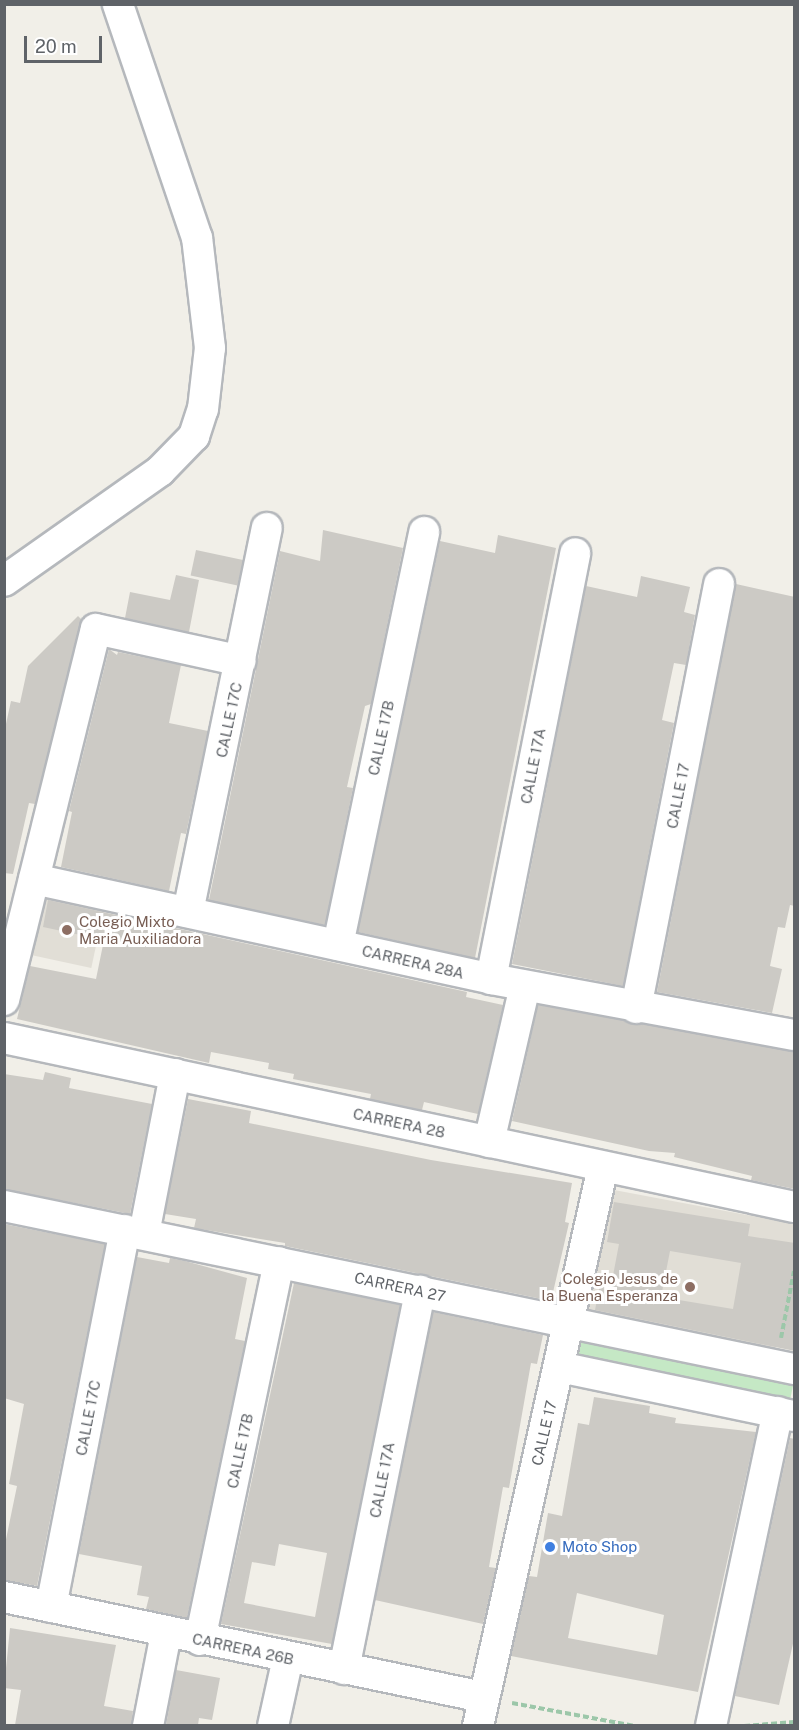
<!DOCTYPE html>
<style>
body{margin:0}
#map{position:relative;width:799px;height:1730px;overflow:hidden;background:#f1efe8;font-family:"Public Sans",sans-serif}
div>[style]{position:absolute}
[style*='--x']{left:calc(var(--x)*1px);top:calc(var(--y)*1px);width:calc(var(--w)*1px);rotate:calc(var(--a)*1deg)}
.education>*{inset:0;background:#e1ded6;transform-origin:0 0}
.green>*{inset:0;background:#c5e8c5;transform-origin:0 0}
.building>*{inset:0;background:#cccac5;transform-origin:0 0}
.path>*{height:4px;margin-top:-2px;transform-origin:0;background:repeating-linear-gradient(90deg,#9cc7a9 0 6px,transparent 0 9px)}
.roads{filter:drop-shadow(2px 0 #b5b8bc) drop-shadow(-2px 0 #b5b8bc) drop-shadow(0 2px #b5b8bc) drop-shadow(0 -2px #b5b8bc)}
.minor>*{height:30px;margin:-15px;padding:0 15px;transform-origin:15px;border-radius:15px;background:#fff}
.dots>*{width:16px;height:16px;translate:-50% -50%;box-sizing:border-box;border:3px solid #fff;border-radius:50%}
span{translate:-50% -50%;white-space:nowrap;text-align:center;line-height:1.15;-webkit-text-stroke:6px #fff;paint-order:stroke}
.street-label{font-size:15px;color:#5f6368}
.education-label{font-size:15px;color:#785e54}
.left{translate:0 -50%;text-align:left}
.right{translate:-100% -50%;text-align:right}
.shop-label{font-size:15px;color:#366cbe}
.frame{position:absolute;inset:0;border:6px solid #5f6368;pointer-events:none}
.scale{position:absolute;left:24px;top:36px;width:78px;height:27px;box-sizing:border-box;border:3px solid #5f6368;border-top:0;padding-left:8px;font-size:18px;line-height:21px;white-space:nowrap;color:#5f6368;-webkit-text-stroke:4px #fff;paint-order:stroke}
</style>
<div id="map">
<div class="education">
<div style="left:42px;top:892px;width:64px;height:64px;rotate:12deg"></div>
<div style="clip-path:polygon(614px 1190px,794px 1224px,794px 1255px,774px 1356px,586px 1318px)"></div>
</div>
<div class="green">
<div style="left:582px;top:1335px;width:217px;height:25px;rotate:12deg"></div>
</div>
<div class="building">
<div style="clip-path:polygon(323px 530px,403px 548px,371px 704px,365px 706px,347px 787px,353px 788px,325px 925px,209px 900px,280px 551px,320px 561px)"></div>
<div style="clip-path:polygon(498px 535px,556px 548px,475px 958px,358px 932px,440px 541px,495px 553px)"></div>
<div style="left:196px;top:550px;width:48px;height:26px;rotate:12deg"></div>
<div style="clip-path:polygon(176px 575px,199px 580px,189px 632px,125px 618px,130px 592px,170px 600px)"></div>
<div style="clip-path:polygon(641px 576px,690px 587px,684px 612px,695px 615px,686px 665px,674px 663px,662px 720px,674px 723px,623px 986px,512px 964px,586px 586px,637px 597px)"></div>
<div style="clip-path:polygon(736px 584px,795px 597px,795px 906px,790px 905px,785px 928px,778px 927px,770px 966px,782px 969px,772px 1013px,657px 992px)"></div>
<div style="clip-path:polygon(78px 616px,82px 620px,35px 804px,29px 803px,13px 874px,4px 873px,4px 733px,11px 701px,20px 703px,28px 666px)"></div>
<div style="clip-path:polygon(109px 649px,117px 655px,118px 652px,181px 665px,169px 723px,208px 731px,186px 834px,181px 833px,169px 891px,61px 867px,72px 812px,69px 811px)"></div>
<div style="clip-path:polygon(48px 900px,467px 992px,466px 997px,503px 1005px,478px 1114px,424px 1102px,422px 1110px,370px 1099px,371px 1094px,293px 1079px,294px 1074px,268px 1069px,269px 1063px,211px 1052px,209px 1063px,17px 1019px,30px 966px,96px 979px,104px 940px,43px 927px)"></div>
<div style="clip-path:polygon(538px 1005px,795px 1052px,795px 1189px,751px 1180px,752px 1176px,674px 1157px,675px 1153px,649px 1151px,512px 1121px)"></div>
<div style="clip-path:polygon(45px 1072px,71px 1078px,69px 1088px,152px 1104px,130px 1214px,4px 1189px,4px 1074px,43px 1080px)"></div>
<div style="clip-path:polygon(188px 1099px,251px 1111px,249px 1123px,431px 1160px,572px 1183px,565px 1222px,569px 1223px,551px 1301px,285px 1246px,285px 1243px,194px 1228px,196px 1219px,165px 1214px)"></div>
<div style="clip-path:polygon(evenodd,614px 1202px,750px 1224px,748px 1236px,795px 1243px,795px 1351px,595px 1310px,600px 1284px,611px 1286px,619px 1244px,607px 1242px,614px 1202px,670px 1251px,741px 1263px,733px 1309px,661px 1297px,670px 1251px)"></div>
<div style="clip-path:polygon(4px 1224px,105px 1244px,37px 1586px,4px 1580px,4px 1549px,17px 1486px,9px 1484px,24px 1404px,4px 1398px)"></div>
<div style="clip-path:polygon(137px 1257px,169px 1263px,170px 1258px,185px 1261px,247px 1278px,235px 1339px,245px 1341px,187px 1618px,146px 1609px,149px 1597px,137px 1595px,142px 1566px,79px 1554px)"></div>
<div style="clip-path:polygon(evenodd,294px 1283px,400px 1305px,332px 1644px,221px 1624px,294px 1283px,279px 1544px,327px 1553px,315px 1617px,244px 1603px,252px 1562px,275px 1566px,279px 1544px)"></div>
<div style="clip-path:polygon(433px 1312px,543px 1335px,537px 1364px,531px 1363px,509px 1488px,503px 1487px,489px 1567px,496px 1568px,483px 1624px,375px 1600px)"></div>
<div style="clip-path:polygon(evenodd,594px 1397px,650px 1406px,649px 1413px,676px 1418px,675px 1423px,756px 1432px,698px 1692px,511px 1656px,529px 1576px,537px 1577px,548px 1513px,562px 1516px,578px 1423px,589px 1425px,594px 1397px,577px 1593px,664px 1615px,657px 1655px,568px 1638px,577px 1593px)"></div>
<div style="clip-path:polygon(790px 1438px,795px 1439px,795px 1635px,779px 1705px,735px 1696px)"></div>
<div style="clip-path:polygon(10px 1628px,116px 1645px,104px 1706px,133px 1711px,131px 1725px,15px 1725px,21px 1690px,4px 1688px)"></div>
<div style="clip-path:polygon(176px 1670px,220px 1678px,212px 1720px,199px 1718px,198px 1725px,166px 1725px)"></div>
</div>
<div class="path">
<div style="--x:781;--y:1338;--w:68;--a:-79"></div>
<div style="--x:512;--y:1703;--w:125;--a:10.6"></div>
<div style="--x:744;--y:1726;--w:50;--a:-4.6"></div>
</div>
<div class="roads">
<div class="minor">
<div style="--x:4;--y:581;--w:191;--a:-35.2"></div>
<div style="--x:160;--y:471;--w:49;--a:-45.8"></div>
<div style="--x:194;--y:436;--w:28;--a:-72"></div>
<div style="--x:203;--y:409;--w:61;--a:-83.5"></div>
<div style="--x:210;--y:348;--w:111;--a:-96.7"></div>
<div style="--x:197;--y:238;--w:247;--a:-108.7"></div>
<div style="--x:34;--y:879;--w:468;--a:12.3"></div>
<div style="--x:491;--y:979;--w:308;--a:10.5"></div>
<div style="--x:188;--y:912;--w:392;--a:-78.4"></div>
<div style="--x:338;--y:945;--w:422;--a:-78.2"></div>
<div style="--x:491;--y:979;--w:434;--a:-78.8"></div>
<div style="--x:4;--y:1000;--w:382;--a:-76.1"></div>
<div style="--x:96;--y:629;--w:148;--a:12.4"></div>
<div style="--x:636;--y:1008;--w:432;--a:-78.9"></div>
<div style="--x:4;--y:1038;--w:808;--a:12.07"></div>
<div style="--x:489;--y:1142;--w:160;--a:-77"></div>
<div style="--x:4;--y:1206;--w:807;--a:11.66"></div>
<div style="--x:144;--y:1234;--w:163;--a:-79"></div>
<div style="--x:559;--y:1367;--w:240;--a:11.8"></div>
<div style="--x:4;--y:1597;--w:488;--a:11.8"></div>
<div style="--x:51;--y:1607;--w:384;--a:-78.9"></div>
<div style="--x:200;--y:1640;--w:386;--a:-78.2"></div>
<div style="--x:344;--y:1669;--w:386;--a:-78.6"></div>
<div style="--x:148;--y:1726;--w:95;--a:-79"></div>
<div style="--x:273;--y:1726;--w:70;--a:-77.6"></div>
<div style="--x:478;--y:1726;--w:573;--a:-77.4"></div>
<div style="--x:711;--y:1726;--w:321;--a:-78"></div>
</div>
</div>
<div class="dots">
<div style="left:67px;top:930px;background:#8d6e63"></div>
<div style="left:690px;top:1287px;background:#8d6e63"></div>
<div style="left:550px;top:1547px;background:#3f7fe0"></div>
</div>
<div class="street-label">
<span style="left:229px;top:720px;rotate:-78deg">CALLE 17C</span>
<span style="left:381px;top:738px;rotate:-78deg">CALLE 17B</span>
<span style="left:533px;top:766px;rotate:-79deg">CALLE 17A</span>
<span style="left:678px;top:796px;rotate:-79deg">CALLE 17</span>
<span style="left:413px;top:962px;rotate:13deg">CARRERA 28A</span>
<span style="left:399px;top:1123px;rotate:12deg">CARRERA 28</span>
<span style="left:400px;top:1287px;rotate:12deg">CARRERA 27</span>
<span style="left:88px;top:1418px;rotate:-79deg">CALLE 17C</span>
<span style="left:544px;top:1433px;rotate:-77deg">CALLE 17</span>
<span style="left:240px;top:1451px;rotate:-78deg">CALLE 17B</span>
<span style="left:382px;top:1480px;rotate:-79deg">CALLE 17A</span>
<span style="left:243px;top:1649px;rotate:12deg">CARRERA 26B</span>
</div>
<div class="education-label">
<span class="left" style="left:79px;top:930px">Colegio Mixto<br>Maria Auxiliadora</span>
<span class="right" style="left:678px;top:1287px">Colegio Jesus de<br>la Buena Esperanza</span>
</div>
<div class="shop-label">
<span class="left" style="left:562px;top:1547px">Moto Shop</span>
</div>
<div class="frame"></div>
<div class="scale">20 m</div>
</div>
